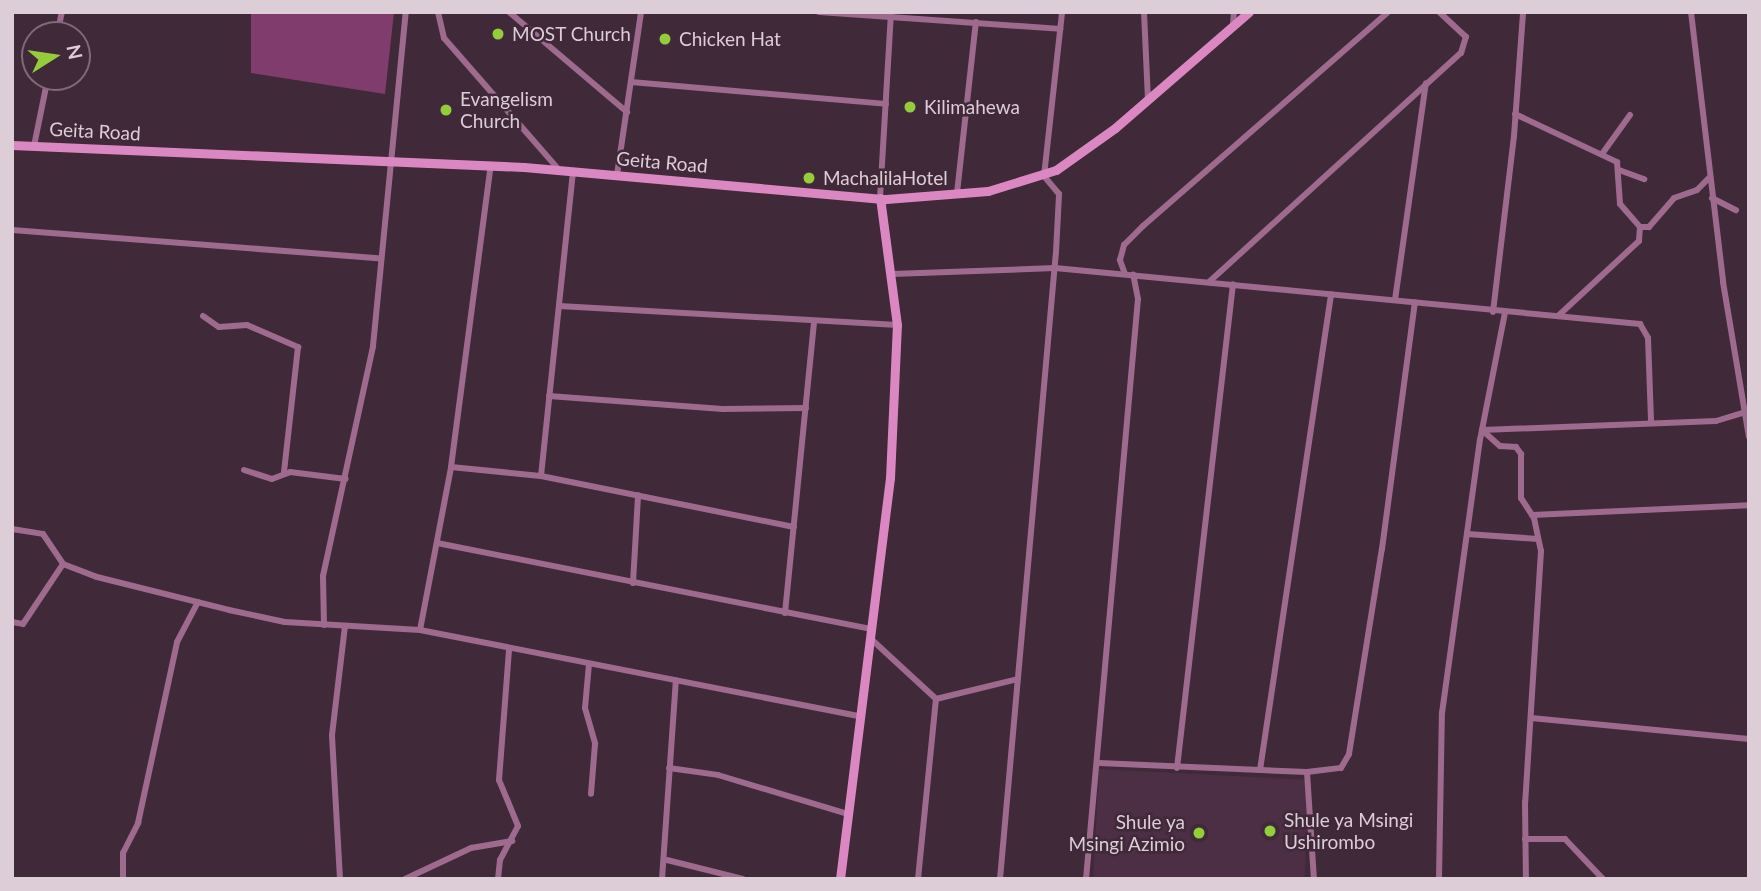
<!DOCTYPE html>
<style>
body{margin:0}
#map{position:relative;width:1761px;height:891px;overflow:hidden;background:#402939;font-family:Lato,sans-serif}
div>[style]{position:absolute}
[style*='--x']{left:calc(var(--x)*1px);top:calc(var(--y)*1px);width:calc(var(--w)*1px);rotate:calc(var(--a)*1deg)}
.built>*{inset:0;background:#4c2f44;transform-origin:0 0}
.green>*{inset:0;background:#813c6e}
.street>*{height:6px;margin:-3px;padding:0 3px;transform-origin:3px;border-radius:3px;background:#9e6a8e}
.secondary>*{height:9px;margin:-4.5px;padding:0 4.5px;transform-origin:4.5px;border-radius:4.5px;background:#db88c2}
.dots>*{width:19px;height:19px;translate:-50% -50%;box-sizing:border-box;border:4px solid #402939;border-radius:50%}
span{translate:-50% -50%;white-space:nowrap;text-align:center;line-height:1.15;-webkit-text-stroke:5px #402939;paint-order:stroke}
.poi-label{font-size:19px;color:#ddcdd7}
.left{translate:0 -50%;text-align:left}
.right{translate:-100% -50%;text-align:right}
.street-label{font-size:19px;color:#ddcdd7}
.frame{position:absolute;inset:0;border:14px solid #ddcdd7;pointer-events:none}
.north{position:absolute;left:21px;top:21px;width:70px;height:70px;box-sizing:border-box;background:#402939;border:2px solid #7f6b78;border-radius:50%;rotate:78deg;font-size:19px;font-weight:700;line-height:28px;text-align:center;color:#ddcdd7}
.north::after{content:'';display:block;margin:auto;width:24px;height:32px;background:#94cc3c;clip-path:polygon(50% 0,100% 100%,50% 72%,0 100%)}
</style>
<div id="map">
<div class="built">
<div style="left:1099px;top:769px;width:211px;height:110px;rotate:3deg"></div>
</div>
<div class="green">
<div style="clip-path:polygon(251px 12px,394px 12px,385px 94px,251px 73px)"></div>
</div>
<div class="street">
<div style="--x:438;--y:12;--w:27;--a:77"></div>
<div style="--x:444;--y:38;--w:175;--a:48.9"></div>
<div style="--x:509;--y:12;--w:155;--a:40.3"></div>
<div style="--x:819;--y:12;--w:242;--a:4"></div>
<div style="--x:1144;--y:12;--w:88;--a:87.4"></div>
<div style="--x:1691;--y:12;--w:272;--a:83.2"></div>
<div style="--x:1723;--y:282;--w:157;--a:80.5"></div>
<div style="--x:1233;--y:25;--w:13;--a:-86"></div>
<div style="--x:57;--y:35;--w:24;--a:-78"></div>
<div style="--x:631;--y:82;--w:256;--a:4.9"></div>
<div style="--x:1515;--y:114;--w:113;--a:25.2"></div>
<div style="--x:1617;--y:162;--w:42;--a:85.9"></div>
<div style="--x:1620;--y:204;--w:30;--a:49"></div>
<div style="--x:1640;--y:227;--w:9;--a:0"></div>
<div style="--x:1649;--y:227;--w:38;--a:-49"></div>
<div style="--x:1674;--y:198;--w:24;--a:-19"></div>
<div style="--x:1697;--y:190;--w:17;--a:-45"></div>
<div style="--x:34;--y:146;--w:70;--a:-78.5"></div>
<div style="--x:1602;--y:154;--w:48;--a:-54.3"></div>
<div style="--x:1619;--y:170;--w:27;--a:20"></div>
<div style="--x:617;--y:175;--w:165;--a:-81.6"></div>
<div style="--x:957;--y:193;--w:172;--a:-83.7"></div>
<div style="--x:880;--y:198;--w:186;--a:-86.6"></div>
<div style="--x:1712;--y:198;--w:27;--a:27"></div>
<div style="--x:12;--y:230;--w:367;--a:4.4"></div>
<div style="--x:892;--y:274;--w:163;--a:-2.1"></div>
<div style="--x:1055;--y:268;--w:588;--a:5.47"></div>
<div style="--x:1640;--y:324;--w:16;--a:60"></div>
<div style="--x:1648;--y:338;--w:83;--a:87.9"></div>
<div style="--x:1125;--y:274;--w:15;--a:-110"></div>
<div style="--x:1120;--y:260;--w:16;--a:-75"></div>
<div style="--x:1124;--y:245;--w:27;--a:-45"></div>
<div style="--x:1143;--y:226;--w:325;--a:-41.1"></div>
<div style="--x:1209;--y:282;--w:341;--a:-42.3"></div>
<div style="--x:1461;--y:53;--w:17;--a:-73"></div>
<div style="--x:1466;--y:37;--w:37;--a:-137"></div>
<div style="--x:1395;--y:300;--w:219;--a:-81.9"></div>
<div style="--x:559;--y:306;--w:339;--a:3.2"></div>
<div style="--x:1493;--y:312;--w:177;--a:-83.2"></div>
<div style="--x:1514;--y:136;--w:124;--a:-85.8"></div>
<div style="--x:203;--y:316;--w:19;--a:35"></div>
<div style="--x:219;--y:327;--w:28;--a:-4"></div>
<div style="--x:247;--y:325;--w:56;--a:23.3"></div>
<div style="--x:298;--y:347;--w:126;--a:96.4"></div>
<div style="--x:1558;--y:316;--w:110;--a:-42.8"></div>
<div style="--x:1639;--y:241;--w:14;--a:-86"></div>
<div style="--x:549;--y:396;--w:174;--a:4.3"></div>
<div style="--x:723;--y:409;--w:83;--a:-0.7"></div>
<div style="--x:1482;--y:430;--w:24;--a:42"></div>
<div style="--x:1500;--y:446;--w:16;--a:4"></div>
<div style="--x:1516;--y:447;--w:9;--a:54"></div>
<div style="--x:1521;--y:454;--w:44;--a:90"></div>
<div style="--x:1521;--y:498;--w:24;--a:57"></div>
<div style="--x:1534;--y:518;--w:34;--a:78"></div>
<div style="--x:1541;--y:551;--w:252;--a:93.6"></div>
<div style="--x:1525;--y:802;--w:77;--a:89.3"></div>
<div style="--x:1482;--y:430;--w:234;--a:-2.2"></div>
<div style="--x:1716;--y:421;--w:34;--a:-17"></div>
<div style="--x:451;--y:467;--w:90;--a:5.7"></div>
<div style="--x:541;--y:476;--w:258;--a:11.4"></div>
<div style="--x:244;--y:470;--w:29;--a:18"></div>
<div style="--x:272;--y:479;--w:19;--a:-21"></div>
<div style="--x:290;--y:472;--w:56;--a:7.1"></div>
<div style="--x:541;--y:476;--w:307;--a:-84"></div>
<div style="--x:1532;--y:515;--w:217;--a:-2.6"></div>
<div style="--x:12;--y:529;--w:31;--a:9"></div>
<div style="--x:43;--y:534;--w:36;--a:56"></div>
<div style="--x:63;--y:564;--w:36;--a:21"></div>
<div style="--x:97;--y:577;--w:136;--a:14"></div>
<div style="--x:229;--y:610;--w:57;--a:12.1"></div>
<div style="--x:285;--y:622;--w:135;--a:3.4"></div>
<div style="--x:420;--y:630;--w:448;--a:11.1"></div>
<div style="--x:1467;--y:534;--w:71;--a:4"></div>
<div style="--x:437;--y:543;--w:442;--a:11.2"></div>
<div style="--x:633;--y:583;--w:88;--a:-86.7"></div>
<div style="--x:785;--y:613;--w:291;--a:-84.3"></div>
<div style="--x:12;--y:622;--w:11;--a:10"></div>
<div style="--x:23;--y:624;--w:72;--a:-56.3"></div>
<div style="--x:324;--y:625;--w:49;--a:-91.2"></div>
<div style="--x:323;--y:576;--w:235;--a:-77.7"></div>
<div style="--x:373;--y:346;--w:336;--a:-84.4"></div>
<div style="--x:420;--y:630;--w:166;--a:-79.2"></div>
<div style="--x:451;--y:467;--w:305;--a:-82.5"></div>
<div style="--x:870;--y:638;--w:90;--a:42.7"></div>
<div style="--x:589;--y:664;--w:44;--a:95.2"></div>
<div style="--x:585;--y:708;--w:37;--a:74"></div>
<div style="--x:595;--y:744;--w:50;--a:94.6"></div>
<div style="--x:1531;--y:718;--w:219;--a:5.5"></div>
<div style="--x:1099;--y:763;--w:208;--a:2.5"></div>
<div style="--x:1307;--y:772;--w:34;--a:-7"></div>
<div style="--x:1341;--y:768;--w:16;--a:-60"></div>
<div style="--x:1349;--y:754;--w:208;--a:-80.9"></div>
<div style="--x:1382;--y:549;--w:249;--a:-82.4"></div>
<div style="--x:669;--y:768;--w:49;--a:8.1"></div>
<div style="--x:718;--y:775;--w:136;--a:16.7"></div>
<div style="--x:1177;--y:768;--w:487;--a:-83.4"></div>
<div style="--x:1260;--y:770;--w:481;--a:-81.5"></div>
<div style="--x:1307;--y:772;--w:107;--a:86.3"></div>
<div style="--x:1525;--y:839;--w:40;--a:0"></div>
<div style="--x:1565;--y:839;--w:55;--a:46.5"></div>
<div style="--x:667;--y:860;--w:78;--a:14"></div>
<div style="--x:123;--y:879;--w:26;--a:-90"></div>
<div style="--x:123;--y:853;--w:34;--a:-63"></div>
<div style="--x:138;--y:823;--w:185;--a:-77.8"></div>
<div style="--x:177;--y:642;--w:45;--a:-62.3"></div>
<div style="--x:340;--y:879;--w:144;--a:-93.2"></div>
<div style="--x:332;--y:735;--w:110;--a:-83.2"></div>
<div style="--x:405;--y:879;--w:73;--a:-25.2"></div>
<div style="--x:471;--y:848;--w:42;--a:-9.7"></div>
<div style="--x:498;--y:879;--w:19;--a:-84"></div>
<div style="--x:500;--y:860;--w:38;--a:-62"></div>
<div style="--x:518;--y:826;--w:50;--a:-112.4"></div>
<div style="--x:499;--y:780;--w:131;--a:-85.6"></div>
<div style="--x:662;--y:879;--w:199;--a:-86"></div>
<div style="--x:918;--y:879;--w:181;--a:-84.3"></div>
<div style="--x:936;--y:699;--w:84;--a:-13.7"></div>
<div style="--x:1000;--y:879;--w:629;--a:-84.9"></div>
<div style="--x:1056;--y:252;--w:58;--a:-87"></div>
<div style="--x:1059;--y:194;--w:23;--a:-130"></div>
<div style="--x:1044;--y:176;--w:165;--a:-83.7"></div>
<div style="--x:1086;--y:879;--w:582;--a:-84.88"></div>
<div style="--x:1138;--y:299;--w:25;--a:-101"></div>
<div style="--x:1439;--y:879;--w:166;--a:-89"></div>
<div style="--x:1442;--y:713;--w:276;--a:-82.1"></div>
<div style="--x:1480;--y:440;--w:129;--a:-78.9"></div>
</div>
<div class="secondary">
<div style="--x:12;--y:145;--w:512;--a:2.46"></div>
<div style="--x:524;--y:167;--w:363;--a:5.1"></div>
<div style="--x:886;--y:199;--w:102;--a:-4.5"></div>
<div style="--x:988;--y:191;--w:71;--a:-17.2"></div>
<div style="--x:1056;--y:170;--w:72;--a:-35.4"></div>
<div style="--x:1115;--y:128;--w:177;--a:-40.9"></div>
<div style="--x:840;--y:879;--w:404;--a:-82.9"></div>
<div style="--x:890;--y:478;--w:153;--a:-87.4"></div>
<div style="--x:897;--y:325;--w:128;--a:-97.6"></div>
</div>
<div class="dots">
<div style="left:498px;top:34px;background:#94cc3c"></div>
<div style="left:665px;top:39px;background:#94cc3c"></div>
<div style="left:910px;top:107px;background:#94cc3c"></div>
<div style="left:446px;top:110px;background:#94cc3c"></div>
<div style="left:809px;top:178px;background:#94cc3c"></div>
<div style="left:1270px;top:831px;background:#94cc3c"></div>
<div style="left:1199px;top:833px;background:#94cc3c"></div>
</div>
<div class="poi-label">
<span class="left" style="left:512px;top:34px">MOST Church</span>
<span class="left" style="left:679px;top:39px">Chicken Hat</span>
<span class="left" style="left:460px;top:110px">Evangelism<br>Church</span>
<span class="left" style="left:924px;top:107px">Kilimahewa</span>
<span class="left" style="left:823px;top:178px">MachalilaHotel</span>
<span class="left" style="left:1284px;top:831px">Shule ya Msingi<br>Ushirombo</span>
<span class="right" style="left:1185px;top:833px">Shule ya<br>Msingi Azimio</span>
</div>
<div class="street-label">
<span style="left:95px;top:131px;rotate:3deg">Geita Road</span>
<span style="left:662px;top:162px;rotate:5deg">Geita Road</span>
</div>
<div class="frame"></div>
<div class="north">N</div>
</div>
